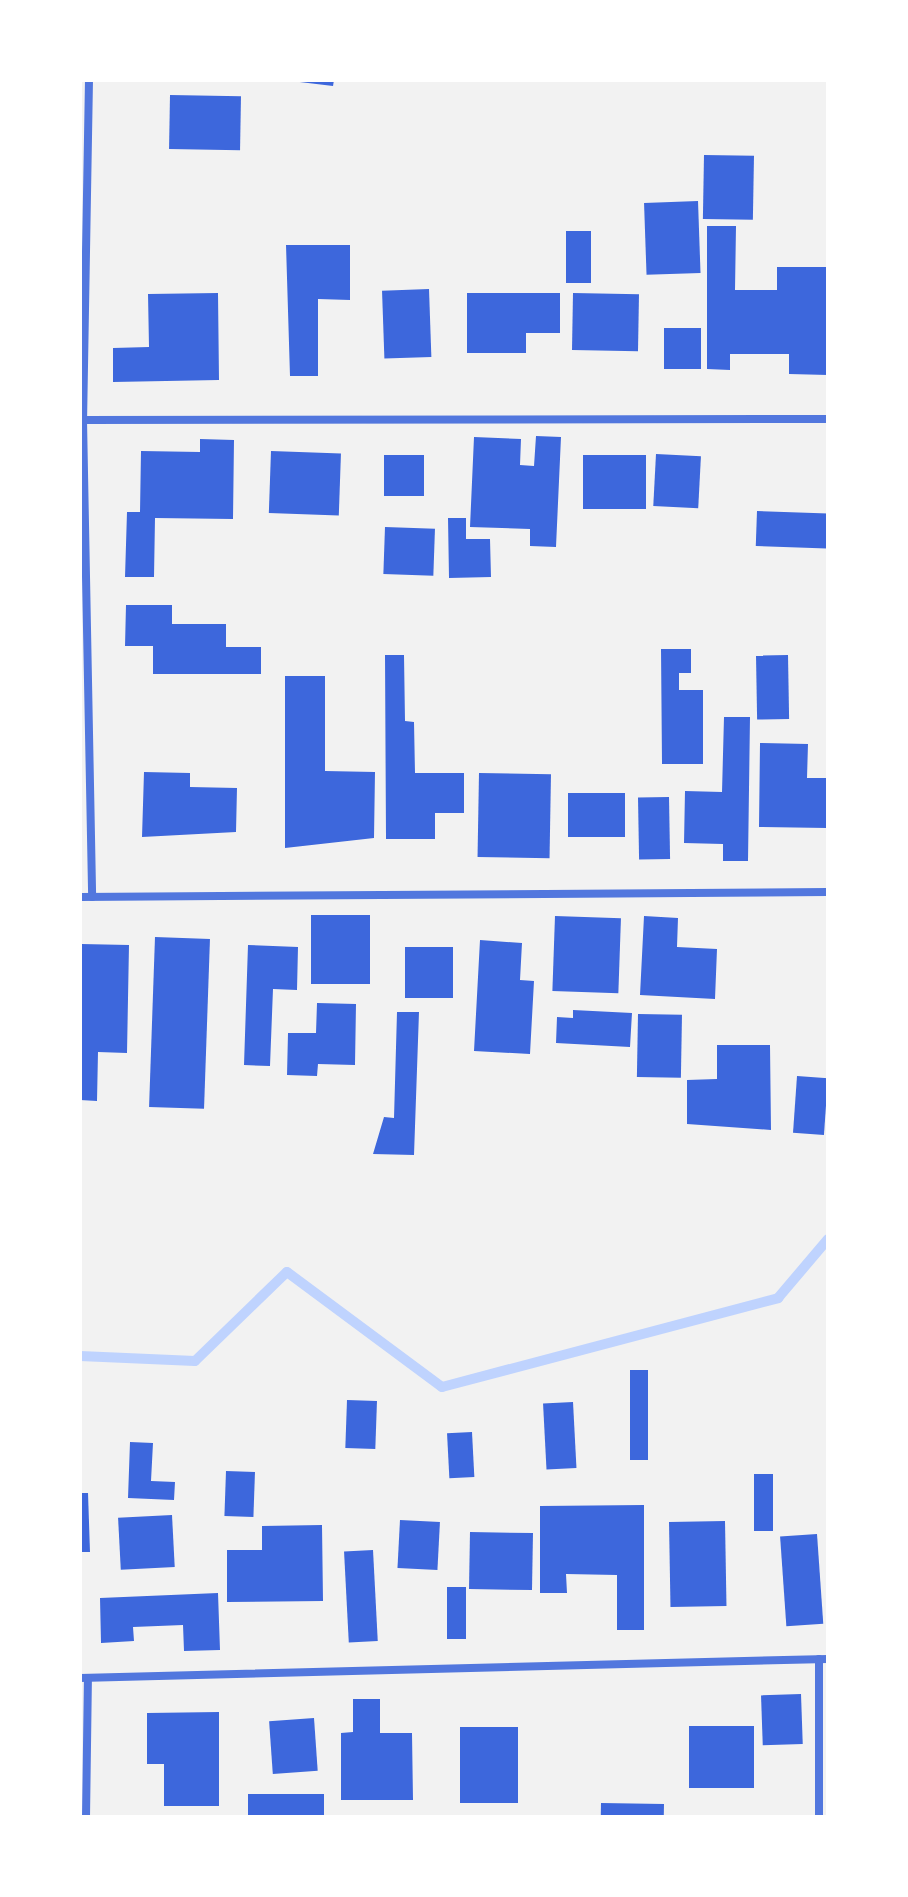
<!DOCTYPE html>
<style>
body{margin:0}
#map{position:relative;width:908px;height:1897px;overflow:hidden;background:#f2f2f2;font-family:Manrope,sans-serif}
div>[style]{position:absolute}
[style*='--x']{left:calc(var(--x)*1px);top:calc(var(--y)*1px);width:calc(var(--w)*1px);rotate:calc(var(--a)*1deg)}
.stream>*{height:10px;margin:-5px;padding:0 5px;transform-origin:5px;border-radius:5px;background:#bfd3fe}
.building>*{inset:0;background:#3d67dc;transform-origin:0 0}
.minor>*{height:8px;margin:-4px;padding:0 4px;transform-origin:4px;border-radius:4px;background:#5277de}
span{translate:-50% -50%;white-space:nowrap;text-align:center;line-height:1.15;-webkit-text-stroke:7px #fff;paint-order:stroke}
.frame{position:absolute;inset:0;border:82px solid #fff;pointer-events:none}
</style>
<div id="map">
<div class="stream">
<div style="--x:80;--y:1356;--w:115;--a:2.5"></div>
<div style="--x:195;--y:1361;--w:128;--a:-44.1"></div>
<div style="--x:287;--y:1272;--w:193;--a:36.6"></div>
<div style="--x:442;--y:1387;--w:348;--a:-14.8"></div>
<div style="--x:778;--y:1298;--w:77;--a:-49.7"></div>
</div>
<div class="building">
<div style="clip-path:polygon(283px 80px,334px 80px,333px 86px)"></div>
<div style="left:170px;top:95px;width:71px;height:54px;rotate:1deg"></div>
<div style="left:704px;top:155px;width:50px;height:64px;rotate:1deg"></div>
<div style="left:698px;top:201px;width:72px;height:54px;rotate:88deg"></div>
<div style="clip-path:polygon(707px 226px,736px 226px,735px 290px,777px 290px,777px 267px,828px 267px,828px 375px,789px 374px,789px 354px,730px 354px,730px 370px,707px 369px)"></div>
<div style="left:566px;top:231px;width:25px;height:52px"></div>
<div style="clip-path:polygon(286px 245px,350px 245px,350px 300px,318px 299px,318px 376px,290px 376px)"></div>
<div style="left:429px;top:289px;width:68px;height:47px;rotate:88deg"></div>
<div style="clip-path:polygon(218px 293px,219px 380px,113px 382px,113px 348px,149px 347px,148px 294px)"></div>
<div style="clip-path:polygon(467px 293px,560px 293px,560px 333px,526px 333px,526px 353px,467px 353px)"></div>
<div style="left:573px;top:293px;width:66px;height:57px;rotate:1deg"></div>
<div style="left:701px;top:328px;width:41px;height:37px;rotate:90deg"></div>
<div style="clip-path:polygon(536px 436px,561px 437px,556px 547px,530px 546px,530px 529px,470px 527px,474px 437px,521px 439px,520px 465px,534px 466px)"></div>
<div style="clip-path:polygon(200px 439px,234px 440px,233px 519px,155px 518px,154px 577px,125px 577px,127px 512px,140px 512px,141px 451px,200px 452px)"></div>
<div style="left:271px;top:451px;width:70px;height:62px;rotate:2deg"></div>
<div style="left:656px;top:454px;width:45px;height:52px;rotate:3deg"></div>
<div style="left:384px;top:455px;width:40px;height:41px"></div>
<div style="left:583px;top:455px;width:63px;height:54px"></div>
<div style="left:757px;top:511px;width:71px;height:35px;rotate:2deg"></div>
<div style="clip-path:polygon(448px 518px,466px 518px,466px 539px,490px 539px,491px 577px,449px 578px)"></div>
<div style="left:385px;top:527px;width:50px;height:47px;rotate:2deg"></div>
<div style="clip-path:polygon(126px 605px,172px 605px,172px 624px,226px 624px,226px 647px,261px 647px,261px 674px,153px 674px,153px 646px,125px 646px)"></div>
<div style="clip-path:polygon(661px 649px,691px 649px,691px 673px,679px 673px,679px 690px,703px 690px,703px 764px,662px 764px)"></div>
<div style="clip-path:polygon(385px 655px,404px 655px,405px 721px,414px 722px,415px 773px,464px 773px,464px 813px,435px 813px,435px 839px,386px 839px)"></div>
<div style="left:788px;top:655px;width:64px;height:32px;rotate:89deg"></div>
<div style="clip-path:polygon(285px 676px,325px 676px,325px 771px,375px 772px,374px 838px,285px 848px)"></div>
<div style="clip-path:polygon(724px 717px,750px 717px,748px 861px,723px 861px,723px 844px,684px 843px,685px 791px,722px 792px)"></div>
<div style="clip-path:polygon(760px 743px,808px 744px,807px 778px,828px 778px,827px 828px,759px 827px)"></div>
<div style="clip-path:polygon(144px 772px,190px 773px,190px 787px,237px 788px,236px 832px,142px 837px)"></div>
<div style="left:479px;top:773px;width:72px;height:84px;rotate:1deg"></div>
<div style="left:568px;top:793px;width:57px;height:44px"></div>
<div style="left:669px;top:797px;width:62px;height:31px;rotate:89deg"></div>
<div style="left:311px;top:915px;width:59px;height:69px"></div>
<div style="left:555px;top:916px;width:66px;height:75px;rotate:2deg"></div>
<div style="clip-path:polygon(644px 916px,678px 918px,677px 947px,717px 949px,715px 999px,640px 995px)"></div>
<div style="left:155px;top:937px;width:55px;height:170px;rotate:2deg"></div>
<div style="clip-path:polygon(480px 940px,522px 943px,520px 980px,534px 981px,530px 1054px,474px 1051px)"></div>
<div style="clip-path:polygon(81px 944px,129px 945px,127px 1053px,98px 1052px,97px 1101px,80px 1100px)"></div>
<div style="clip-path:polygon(248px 945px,298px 947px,297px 990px,273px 989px,270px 1066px,244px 1065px)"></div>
<div style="left:405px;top:947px;width:48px;height:51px"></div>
<div style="clip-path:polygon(317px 1003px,356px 1004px,355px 1065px,318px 1064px,317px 1076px,287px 1075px,288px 1033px,316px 1033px)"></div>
<div style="clip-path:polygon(573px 1010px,632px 1013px,630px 1047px,556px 1043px,557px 1017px,573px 1018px)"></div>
<div style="clip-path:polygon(397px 1012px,419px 1012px,414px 1155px,373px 1154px,384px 1117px,394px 1118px)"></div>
<div style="left:638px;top:1014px;width:44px;height:63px;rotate:1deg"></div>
<div style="clip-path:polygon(717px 1045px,770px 1045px,771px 1130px,687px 1124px,687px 1080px,717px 1079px)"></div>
<div style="left:797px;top:1076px;width:31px;height:57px;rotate:4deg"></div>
<div style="left:630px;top:1370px;width:18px;height:90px"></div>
<div style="left:347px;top:1400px;width:30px;height:48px;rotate:2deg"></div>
<div style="left:573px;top:1402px;width:66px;height:30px;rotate:87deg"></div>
<div style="left:472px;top:1432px;width:45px;height:25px;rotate:87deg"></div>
<div style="clip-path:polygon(130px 1442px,153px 1443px,151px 1481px,175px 1482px,174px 1500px,128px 1498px)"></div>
<div style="left:226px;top:1471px;width:29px;height:45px;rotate:2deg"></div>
<div style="left:754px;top:1474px;width:19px;height:57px"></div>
<div style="clip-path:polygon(80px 1493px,88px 1493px,90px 1552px,80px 1552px)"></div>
<div style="clip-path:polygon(644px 1505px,644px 1630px,617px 1630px,617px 1575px,566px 1574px,567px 1593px,540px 1593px,540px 1506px)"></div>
<div style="left:172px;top:1515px;width:52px;height:54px;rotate:87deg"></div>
<div style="left:400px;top:1520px;width:40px;height:48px;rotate:3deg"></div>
<div style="left:725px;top:1521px;width:85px;height:56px;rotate:89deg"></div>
<div style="clip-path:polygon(322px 1525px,323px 1601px,227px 1602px,227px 1550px,262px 1550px,262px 1526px)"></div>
<div style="left:470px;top:1532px;width:63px;height:57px;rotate:1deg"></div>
<div style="left:817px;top:1534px;width:90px;height:37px;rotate:86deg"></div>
<div style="left:373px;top:1550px;width:91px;height:29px;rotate:87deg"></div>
<div style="left:447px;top:1587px;width:19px;height:52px"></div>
<div style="clip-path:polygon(218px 1593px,220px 1650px,184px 1651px,183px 1625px,133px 1627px,134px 1641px,101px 1643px,100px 1598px)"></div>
<div style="left:801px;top:1694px;width:50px;height:40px;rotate:88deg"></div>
<div style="clip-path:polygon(353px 1699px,380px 1699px,380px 1733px,412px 1733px,413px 1800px,341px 1800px,341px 1733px,353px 1732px)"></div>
<div style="clip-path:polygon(219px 1712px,219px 1806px,164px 1806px,164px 1764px,147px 1764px,147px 1713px)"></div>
<div style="left:314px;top:1718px;width:53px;height:45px;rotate:86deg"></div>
<div style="left:689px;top:1726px;width:65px;height:62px"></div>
<div style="left:460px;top:1727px;width:58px;height:76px"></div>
<div style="left:248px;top:1794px;width:76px;height:23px"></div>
<div style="left:601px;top:1803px;width:63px;height:14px;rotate:1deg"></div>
</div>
<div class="minor">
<div style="--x:89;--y:80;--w:340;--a:91"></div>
<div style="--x:83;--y:420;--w:477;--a:88.9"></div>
<div style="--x:81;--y:420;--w:747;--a:-0.08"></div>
<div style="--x:80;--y:897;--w:748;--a:-0.38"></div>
<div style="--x:80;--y:1678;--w:748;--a:-1.46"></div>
<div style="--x:86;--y:1817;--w:139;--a:-89.2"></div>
<div style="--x:819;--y:1817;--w:158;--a:-90"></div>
</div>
<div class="frame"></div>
</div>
